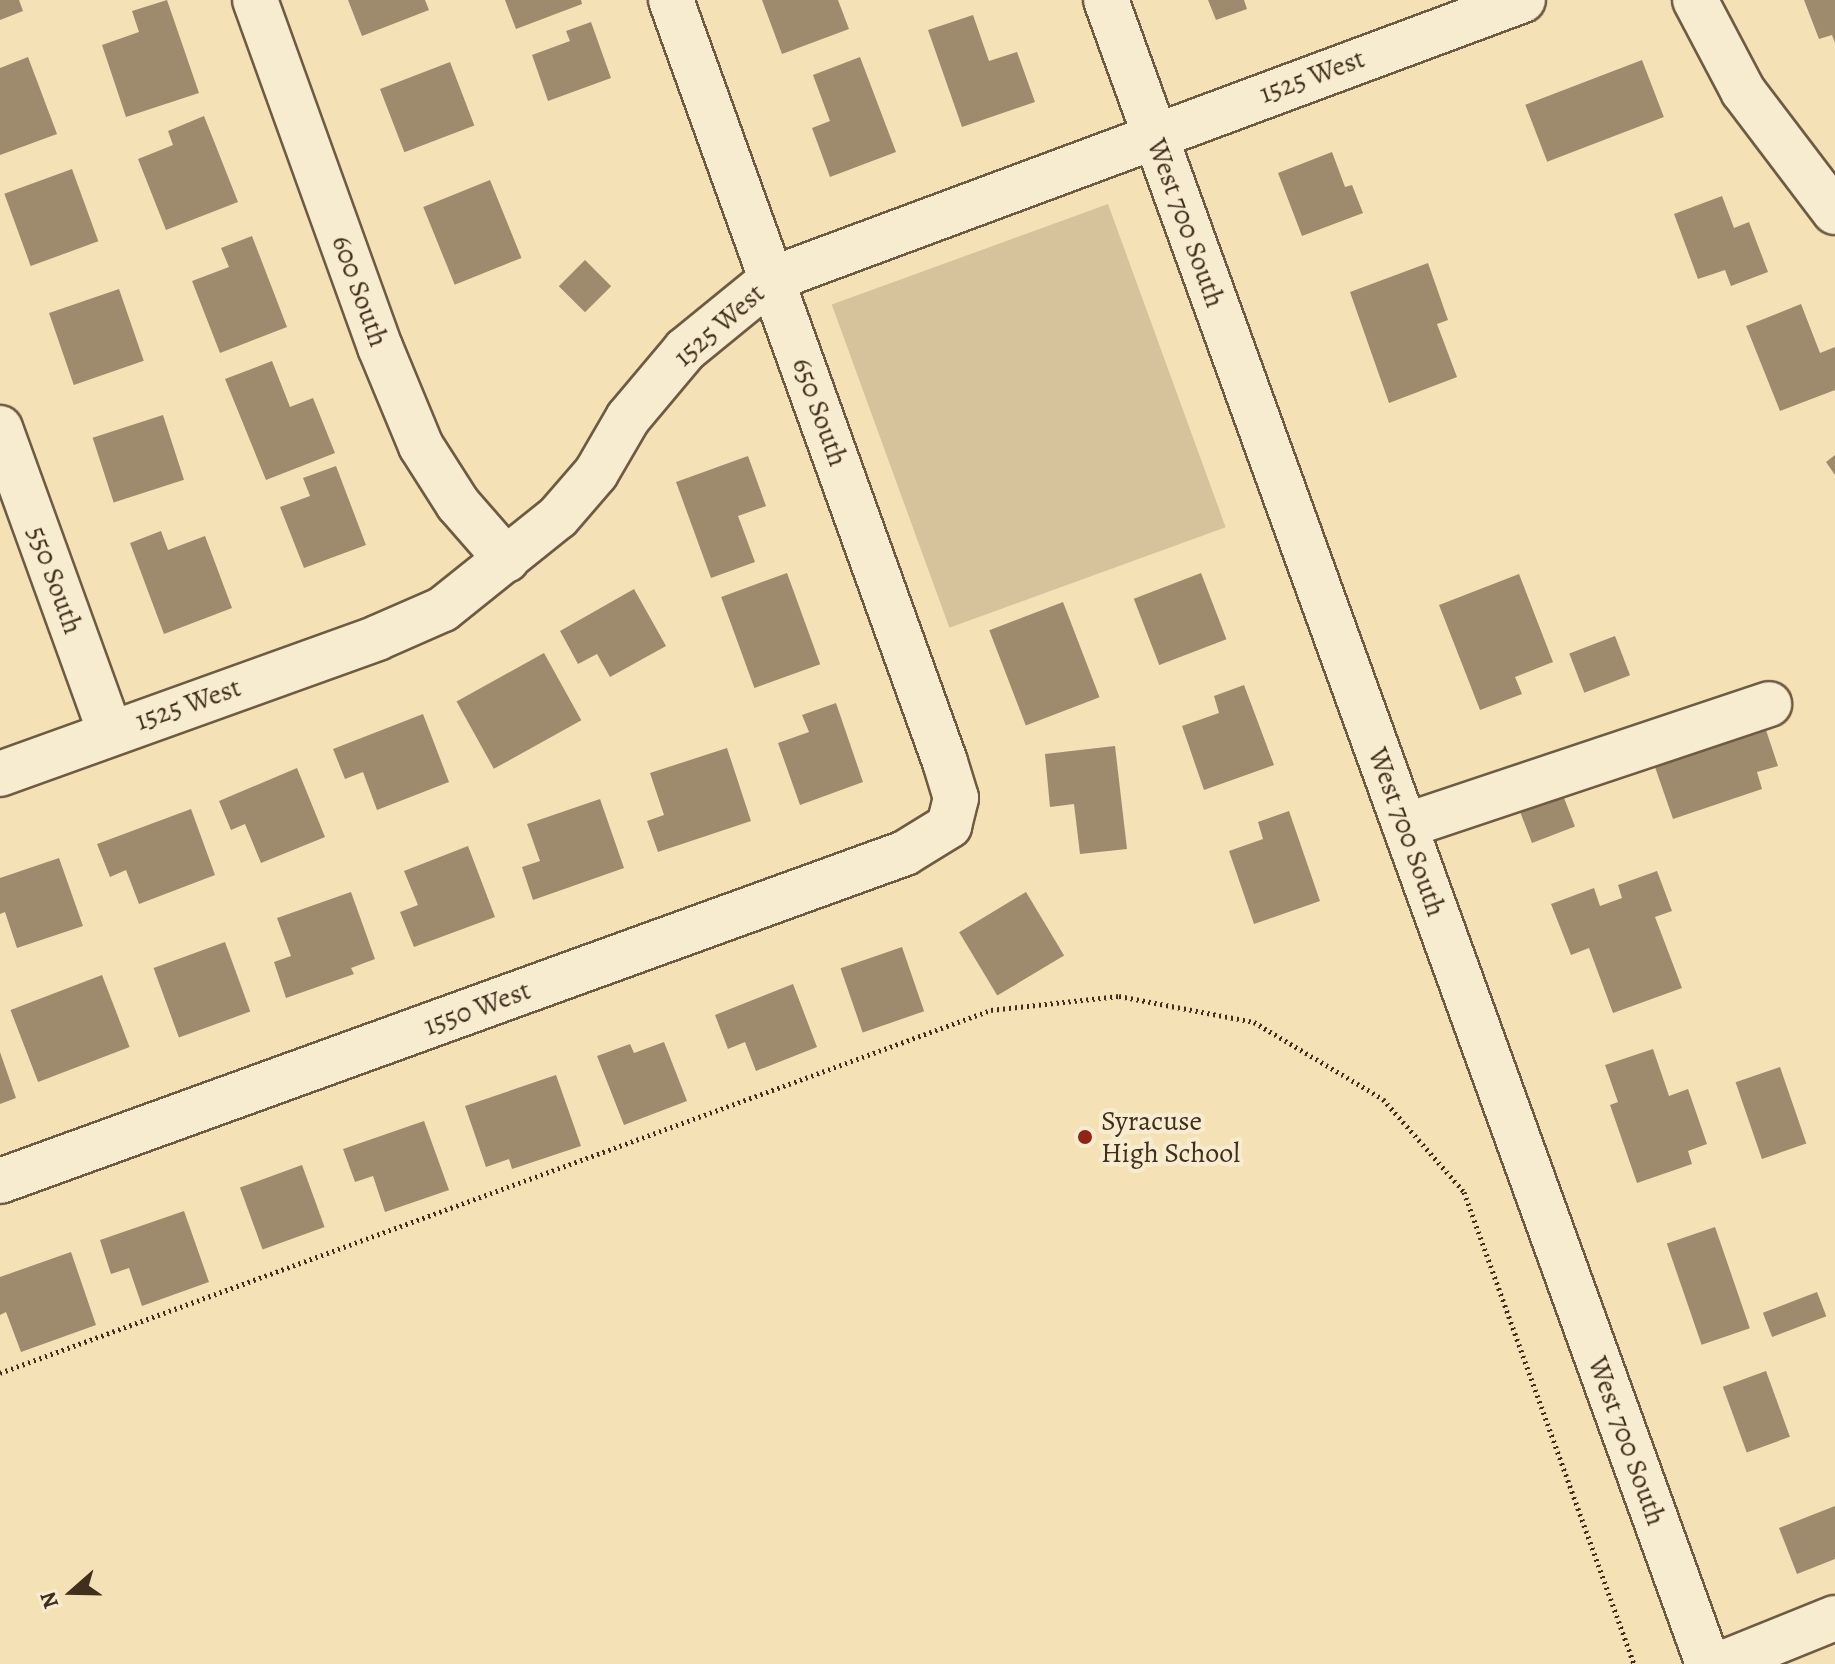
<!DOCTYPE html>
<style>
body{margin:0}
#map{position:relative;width:1835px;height:1664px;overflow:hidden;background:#f4e1b6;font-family:Alegreya,serif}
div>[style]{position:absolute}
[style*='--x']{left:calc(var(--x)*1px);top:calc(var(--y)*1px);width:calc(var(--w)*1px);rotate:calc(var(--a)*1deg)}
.green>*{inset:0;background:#d6c39c;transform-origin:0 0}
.building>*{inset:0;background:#9e8b6d;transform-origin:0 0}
.path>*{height:5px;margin-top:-2.5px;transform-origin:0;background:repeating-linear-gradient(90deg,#412e1d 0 2px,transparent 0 6px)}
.roads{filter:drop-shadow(2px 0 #6e5b43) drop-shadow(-2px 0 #6e5b43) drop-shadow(0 2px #6e5b43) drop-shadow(0 -2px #6e5b43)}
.minor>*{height:44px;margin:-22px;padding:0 22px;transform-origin:22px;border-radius:22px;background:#f8ecd0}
.dots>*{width:22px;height:22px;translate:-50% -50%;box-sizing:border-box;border:4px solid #f8ecd0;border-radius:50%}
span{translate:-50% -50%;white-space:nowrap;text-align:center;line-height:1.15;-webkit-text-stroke:8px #f8ecd0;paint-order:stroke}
.street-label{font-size:28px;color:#412e1d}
.poi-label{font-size:28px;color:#412e1d}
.left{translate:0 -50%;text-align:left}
.north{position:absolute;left:32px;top:1552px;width:80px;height:80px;-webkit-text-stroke:6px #f8ecd0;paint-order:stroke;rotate:250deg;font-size:22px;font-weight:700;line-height:32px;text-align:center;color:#412e1d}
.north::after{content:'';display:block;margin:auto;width:28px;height:36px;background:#412e1d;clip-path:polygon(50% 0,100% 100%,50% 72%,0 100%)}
</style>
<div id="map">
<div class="green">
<div style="left:1108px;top:204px;width:344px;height:294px;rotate:70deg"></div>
</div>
<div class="building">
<div style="clip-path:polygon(0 0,19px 0,23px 11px,0 20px)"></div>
<div style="clip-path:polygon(167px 0,199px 93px,126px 117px,102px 45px,139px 32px,132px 11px)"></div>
<div style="clip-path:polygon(348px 0,425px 0,429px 10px,362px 36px)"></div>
<div style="clip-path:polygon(505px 0,581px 0,582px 4px,516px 29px)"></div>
<div style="clip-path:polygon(762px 0,838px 0,849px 29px,782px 54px)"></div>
<div style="clip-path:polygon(1208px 0,1244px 0,1247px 9px,1216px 20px)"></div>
<div style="clip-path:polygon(1804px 0,1835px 0,1835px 43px,1832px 35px,1819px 39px)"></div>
<div style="clip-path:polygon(973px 15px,989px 61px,1017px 52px,1035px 102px,962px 127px,928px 30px)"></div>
<div style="clip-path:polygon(591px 22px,611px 78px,548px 101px,532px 55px,570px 41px,566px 31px)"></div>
<div style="clip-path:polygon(28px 57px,57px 134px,0 155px,0 68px)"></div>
<div style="clip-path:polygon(860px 57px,896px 152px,830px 177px,812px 128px,830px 121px,813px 75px)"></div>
<div style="left:1642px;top:60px;width:61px;height:125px;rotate:69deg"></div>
<div style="left:450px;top:62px;width:68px;height:75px;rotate:69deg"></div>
<div style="clip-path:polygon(204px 116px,238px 202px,166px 230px,138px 159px,173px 145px,168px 131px)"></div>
<div style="clip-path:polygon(1332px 152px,1345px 187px,1352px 185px,1363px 213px,1302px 236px,1278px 173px)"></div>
<div style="left:72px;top:169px;width:77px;height:72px;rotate:70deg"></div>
<div style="left:490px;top:180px;width:84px;height:72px;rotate:68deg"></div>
<div style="clip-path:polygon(1722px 196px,1734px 228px,1749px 222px,1768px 272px,1731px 286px,1725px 270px,1698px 279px,1674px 214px)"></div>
<div style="clip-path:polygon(252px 236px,287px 327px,220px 353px,192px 281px,229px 267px,221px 248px)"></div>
<div style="left:585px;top:260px;width:37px;height:37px;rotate:45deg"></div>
<div style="clip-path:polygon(1428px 263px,1448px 320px,1437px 324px,1457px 377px,1389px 403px,1350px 292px)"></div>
<div style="left:119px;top:289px;width:76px;height:74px;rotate:71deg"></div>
<div style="clip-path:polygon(1801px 304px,1820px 353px,1835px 347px,1835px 390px,1780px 411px,1746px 326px)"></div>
<div style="clip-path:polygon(272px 361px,290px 407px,313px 398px,335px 453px,266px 480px,225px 379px)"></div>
<div style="left:163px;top:415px;width:68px;height:74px;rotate:72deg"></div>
<div style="clip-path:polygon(1835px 455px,1835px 475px,1826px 462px)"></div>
<div style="clip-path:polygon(748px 456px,766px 506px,738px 516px,755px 562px,711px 578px,676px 482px)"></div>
<div style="clip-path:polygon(336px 466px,366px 545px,304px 568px,280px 507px,310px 496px,303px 478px)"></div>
<div style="clip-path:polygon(161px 531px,168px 550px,205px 536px,232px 608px,164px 634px,130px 543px)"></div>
<div style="left:787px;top:573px;width:97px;height:70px;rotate:70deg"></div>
<div style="left:1201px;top:573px;width:71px;height:72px;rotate:69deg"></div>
<div style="clip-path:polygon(1519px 574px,1553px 662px,1515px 677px,1522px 694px,1480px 710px,1439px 605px)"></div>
<div style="clip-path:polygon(634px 589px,666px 646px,610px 677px,597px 654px,578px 664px,560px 631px)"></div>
<div style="left:1063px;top:602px;width:102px;height:79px;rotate:69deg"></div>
<div style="left:1615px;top:636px;width:42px;height:49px;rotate:69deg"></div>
<div style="left:544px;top:653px;width:77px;height:100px;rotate:61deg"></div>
<div style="clip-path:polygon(1244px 685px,1274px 765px,1204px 790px,1182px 726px,1219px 713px,1214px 696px)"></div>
<div style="clip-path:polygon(836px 703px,863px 782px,800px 805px,778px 743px,809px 732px,802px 715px)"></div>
<div style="clip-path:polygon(423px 714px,449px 782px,377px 810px,363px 772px,345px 779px,333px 749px)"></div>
<div style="clip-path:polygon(1766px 730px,1778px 766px,1757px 772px,1762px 789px,1673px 819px,1655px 767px)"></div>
<div style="clip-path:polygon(1115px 746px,1127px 849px,1080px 854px,1074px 804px,1050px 807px,1045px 754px)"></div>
<div style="clip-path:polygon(727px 748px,751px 821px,658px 852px,647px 821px,664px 815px,650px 773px)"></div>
<div style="clip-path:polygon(297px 768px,325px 837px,261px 863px,245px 824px,231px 830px,219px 801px)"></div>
<div style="left:1561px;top:790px;width:39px;height:46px;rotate:69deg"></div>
<div style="clip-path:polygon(600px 799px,624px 868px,533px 900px,522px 867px,540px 861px,527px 824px)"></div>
<div style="clip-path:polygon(191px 809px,215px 875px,139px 904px,126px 870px,110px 877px,97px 844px)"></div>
<div style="clip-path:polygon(1289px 811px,1320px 901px,1254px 924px,1229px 851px,1263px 839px,1258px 822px)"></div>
<div style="clip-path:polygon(468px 846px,495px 917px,414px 947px,400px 912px,418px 905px,404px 871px)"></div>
<div style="clip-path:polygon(59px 858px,83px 926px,17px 948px,5px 912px,0 914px,0 878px)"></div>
<div style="clip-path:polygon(1657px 871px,1672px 911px,1655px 917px,1682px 988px,1613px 1013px,1589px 948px,1571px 955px,1551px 904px,1594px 888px,1600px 906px,1622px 898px,1618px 885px)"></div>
<div style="clip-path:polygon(351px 892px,375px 959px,351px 968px,354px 974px,286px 998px,274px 962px,291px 956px,277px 918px)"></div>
<div style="left:1026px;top:892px;width:74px;height:78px;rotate:59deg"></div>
<div style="left:225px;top:942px;width:74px;height:76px;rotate:70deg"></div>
<div style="left:902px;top:947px;width:68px;height:65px;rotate:71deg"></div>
<div style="left:102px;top:975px;width:77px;height:98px;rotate:69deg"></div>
<div style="clip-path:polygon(793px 984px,817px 1047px,756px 1071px,745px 1042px,728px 1049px,715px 1015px)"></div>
<div style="clip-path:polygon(664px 1042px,687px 1101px,624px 1125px,597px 1056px,630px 1044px,634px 1053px)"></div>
<div style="clip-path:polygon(1653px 1049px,1669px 1096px,1688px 1089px,1707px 1144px,1688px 1151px,1692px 1164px,1637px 1183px,1610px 1105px,1618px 1102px,1605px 1065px)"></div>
<div style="clip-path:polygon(0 1052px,16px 1098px,0 1104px)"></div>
<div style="left:1780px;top:1067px;width:81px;height:47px;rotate:71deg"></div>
<div style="clip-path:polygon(556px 1075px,581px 1146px,512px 1169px,509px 1159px,486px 1167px,465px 1106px)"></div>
<div style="clip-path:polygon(424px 1121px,449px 1190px,385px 1212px,373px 1176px,355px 1182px,343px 1149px)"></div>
<div style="left:302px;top:1165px;width:66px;height:66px;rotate:70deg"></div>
<div style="clip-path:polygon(184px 1211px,209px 1282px,142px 1306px,129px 1268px,111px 1274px,100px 1240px)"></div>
<div style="left:1715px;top:1227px;width:107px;height:51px;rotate:71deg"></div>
<div style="clip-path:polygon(71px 1252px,96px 1325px,21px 1352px,6px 1312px,0 1315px,0 1277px)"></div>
<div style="left:1817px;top:1292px;width:26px;height:58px;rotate:69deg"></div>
<div style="left:1766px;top:1371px;width:70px;height:46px;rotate:70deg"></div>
<div style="clip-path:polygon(1835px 1506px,1835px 1559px,1797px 1574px,1779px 1528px)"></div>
</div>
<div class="path">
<div style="--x:0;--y:1373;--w:1055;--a:-20.12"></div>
<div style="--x:991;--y:1010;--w:129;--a:-6.2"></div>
<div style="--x:1119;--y:996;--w:137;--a:10.9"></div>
<div style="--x:1254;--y:1022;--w:150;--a:30.8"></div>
<div style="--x:1383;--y:1099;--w:123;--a:48.9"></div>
<div style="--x:1464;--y:1192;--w:502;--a:70.19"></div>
</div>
<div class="roads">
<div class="minor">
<div style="--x:255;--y:0;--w:369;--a:70.2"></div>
<div style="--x:380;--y:347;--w:107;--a:67.5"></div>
<div style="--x:421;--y:446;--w:69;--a:57.5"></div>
<div style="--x:458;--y:504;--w:74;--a:48.8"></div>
<div style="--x:1106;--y:0;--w:1770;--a:70.11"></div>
<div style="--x:1695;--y:0;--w:103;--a:62.2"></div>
<div style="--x:1743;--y:91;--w:152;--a:52.8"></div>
<div style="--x:0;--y:428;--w:323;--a:70.1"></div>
<div style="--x:0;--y:774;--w:401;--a:-19.8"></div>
<div style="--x:377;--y:638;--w:72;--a:-23.7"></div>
<div style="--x:443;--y:609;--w:147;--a:-38.7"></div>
<div style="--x:558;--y:517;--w:58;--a:-49.2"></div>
<div style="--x:596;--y:473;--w:64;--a:-59.8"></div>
<div style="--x:628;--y:418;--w:89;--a:-50"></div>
<div style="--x:685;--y:350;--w:112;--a:-39.2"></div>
<div style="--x:772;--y:279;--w:801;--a:-20.38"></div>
<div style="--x:1405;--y:826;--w:384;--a:-18.5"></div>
<div style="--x:0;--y:1181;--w:963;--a:-19.92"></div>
<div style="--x:905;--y:853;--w:52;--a:-31.5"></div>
<div style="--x:949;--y:826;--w:29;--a:-76"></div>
<div style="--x:956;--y:798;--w:38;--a:-107"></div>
<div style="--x:945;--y:762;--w:810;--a:-109.78"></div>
<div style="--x:1721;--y:1664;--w:123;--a:-22"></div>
</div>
</div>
<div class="dots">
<div style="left:1085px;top:1137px;background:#8f2418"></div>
</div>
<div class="street-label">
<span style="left:1312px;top:76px;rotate:-20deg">1525 West</span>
<span style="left:1186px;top:223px;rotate:70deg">West 700 South</span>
<span style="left:360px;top:291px;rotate:70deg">600 South</span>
<span style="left:719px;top:325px;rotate:-41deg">1525 West</span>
<span style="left:820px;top:412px;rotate:70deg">650 South</span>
<span style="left:55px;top:580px;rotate:70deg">550 South</span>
<span style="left:188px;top:704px;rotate:-19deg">1525 West</span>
<span style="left:1407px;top:832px;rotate:70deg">West 700 South</span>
<span style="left:477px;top:1008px;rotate:-20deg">1550 West</span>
<span style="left:1627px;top:1441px;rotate:70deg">West 700 South</span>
</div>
<div class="poi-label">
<span class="left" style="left:1101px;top:1137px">Syracuse<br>High School</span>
</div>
<div class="north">N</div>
</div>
